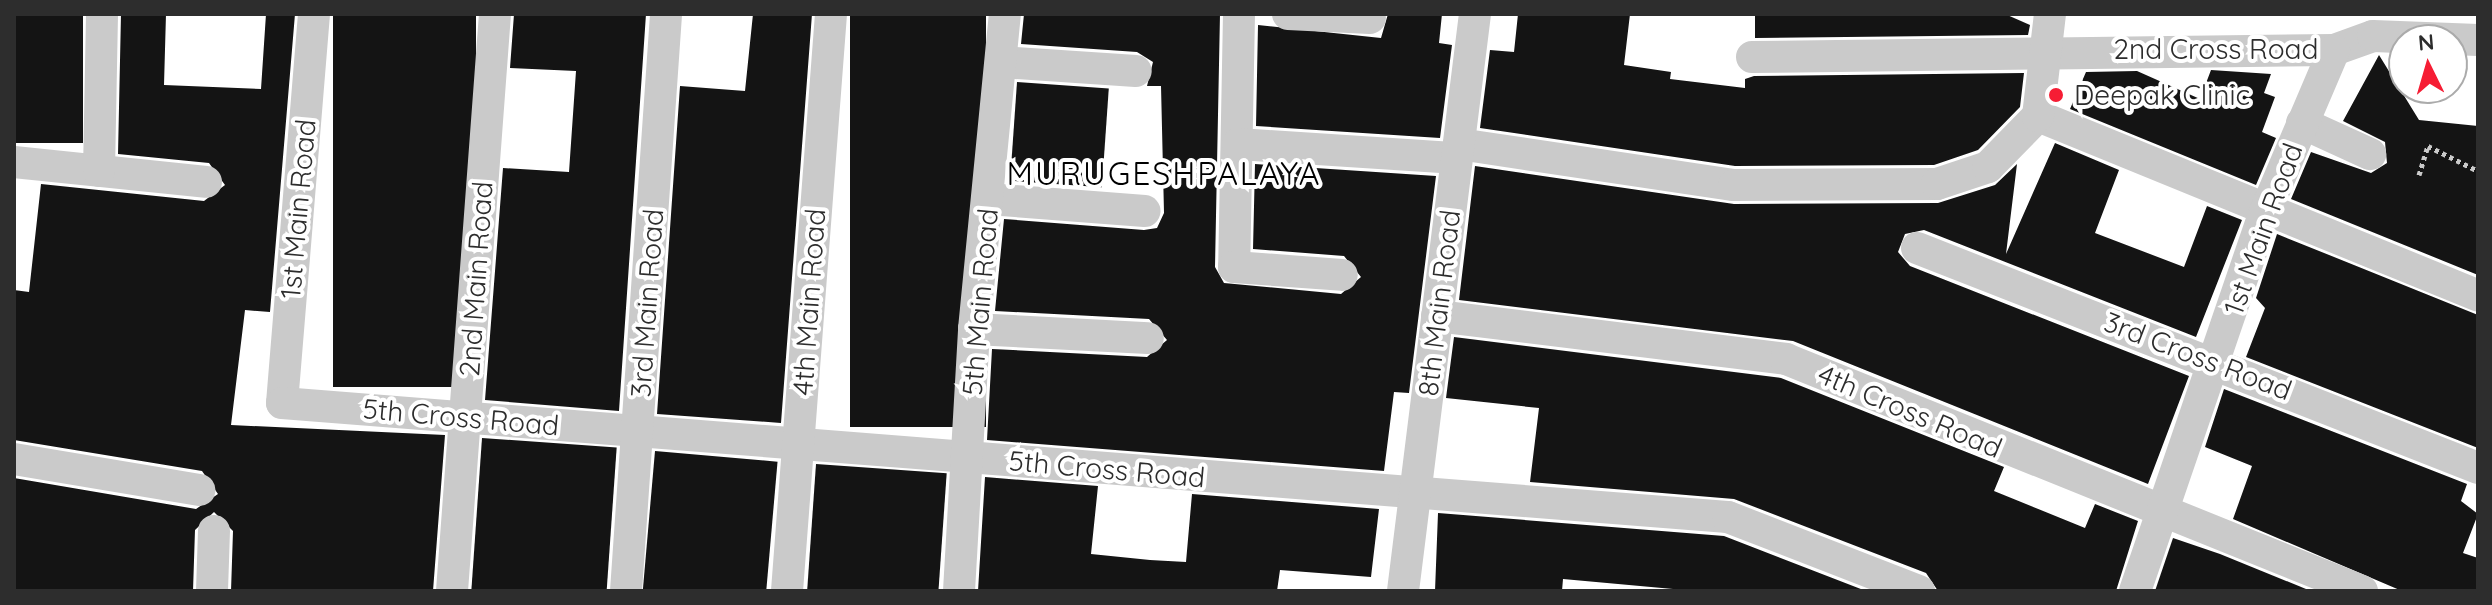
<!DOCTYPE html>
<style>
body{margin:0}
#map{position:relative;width:2492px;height:605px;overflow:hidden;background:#fff;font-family:Quicksand,sans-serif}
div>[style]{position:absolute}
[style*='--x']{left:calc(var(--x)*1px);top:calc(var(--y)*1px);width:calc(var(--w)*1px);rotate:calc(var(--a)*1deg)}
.building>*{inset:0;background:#141414;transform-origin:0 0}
.path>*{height:5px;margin-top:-2.5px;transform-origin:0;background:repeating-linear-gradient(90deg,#cacaca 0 4px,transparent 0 8px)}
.street>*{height:32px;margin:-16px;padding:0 16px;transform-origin:16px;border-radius:16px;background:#cacaca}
.dots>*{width:22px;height:22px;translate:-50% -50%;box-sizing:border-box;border:4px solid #fff;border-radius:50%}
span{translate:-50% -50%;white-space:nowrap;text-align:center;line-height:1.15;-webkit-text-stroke:8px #fff;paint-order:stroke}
.street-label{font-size:28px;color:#2d2d2d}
.poi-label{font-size:28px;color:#2d2d2d}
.left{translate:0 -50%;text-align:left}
.quarter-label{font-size:32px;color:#000;letter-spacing:2px}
.frame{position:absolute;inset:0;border:16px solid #2d2d2d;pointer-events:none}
.north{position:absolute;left:2388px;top:24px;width:80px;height:80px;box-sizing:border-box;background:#fff;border:2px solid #ababab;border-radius:50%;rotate:355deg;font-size:22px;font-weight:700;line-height:32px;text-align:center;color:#2d2d2d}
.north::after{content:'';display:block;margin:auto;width:28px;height:36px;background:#f61d34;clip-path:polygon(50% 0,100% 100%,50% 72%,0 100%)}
</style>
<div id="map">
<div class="building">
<div style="left:14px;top:14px;width:69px;height:129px"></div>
<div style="clip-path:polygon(121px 14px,166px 14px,164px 85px,261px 89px,266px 14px,295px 14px,270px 312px,245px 310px,231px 425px,445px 435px,433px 591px,231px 591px,233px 531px,214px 512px,195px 530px,193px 591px,14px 591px,14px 478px,196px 509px,218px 494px,202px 471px,14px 440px,14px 290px,29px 292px,41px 184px,204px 201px,225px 185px,209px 163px,118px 154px)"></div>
<div style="left:333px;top:14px;width:143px;height:373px"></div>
<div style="clip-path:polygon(514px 14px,646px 14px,619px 411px,485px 400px,503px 168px,569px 172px,576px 71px,510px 68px)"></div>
<div style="clip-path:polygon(753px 14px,812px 14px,781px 423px,657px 414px,680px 86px,745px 91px)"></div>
<div style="left:850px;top:14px;width:136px;height:413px"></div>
<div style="clip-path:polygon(1024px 14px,1220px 14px,1215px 267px,1224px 283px,1341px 294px,1361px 277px,1344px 256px,1253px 249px,1255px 164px,1436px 176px,1409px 393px,1394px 392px,1384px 471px,987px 440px,992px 349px,1147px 357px,1167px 340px,1149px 319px,995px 311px,1004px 219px,1144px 230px,1157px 228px,1164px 213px,1161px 86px,1147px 86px,1153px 62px,1137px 52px,1021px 44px)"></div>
<div style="clip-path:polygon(1388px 14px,1442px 14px,1439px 43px,1452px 45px,1440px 138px,1256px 126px,1258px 25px,1381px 38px)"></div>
<div style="clip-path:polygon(1518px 14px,1630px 14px,1624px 65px,1671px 72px,1670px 79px,1745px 88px,1745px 79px,1754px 76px,2024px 73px,2020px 107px,1978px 150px,1934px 165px,1735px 166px,1480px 128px,1490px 50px,1514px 52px)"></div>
<div style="clip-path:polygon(1755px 14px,2005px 14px,2030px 25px,2028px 35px,1755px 38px)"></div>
<div style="clip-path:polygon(2379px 55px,2419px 120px,2478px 126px,2478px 275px,2291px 199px,2311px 152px,2371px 173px,2387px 163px,2385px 142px,2343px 121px)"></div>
<div style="clip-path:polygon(2211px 70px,2271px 74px,2264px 93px,2275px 97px,2262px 132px,2276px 138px,2256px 185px,2070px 109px,2086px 72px,2137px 71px,2200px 99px)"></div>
<div style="left:1017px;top:82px;width:92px;height:99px;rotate:4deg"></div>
<div style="clip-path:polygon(2055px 143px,2119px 170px,2095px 233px,2184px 267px,2207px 206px,2242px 220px,2196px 337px,1924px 230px,1905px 234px,1898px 252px,1910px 266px,2189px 376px,2148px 484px,1793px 341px,1459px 300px,1475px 166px,1734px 204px,1938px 203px,1995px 185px,2017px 164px,2006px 254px)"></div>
<div style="clip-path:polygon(2277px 234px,2478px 315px,2478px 448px,2246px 357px,2265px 308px,2256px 298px)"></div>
<div style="clip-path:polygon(1454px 337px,1781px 378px,2004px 467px,1994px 491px,2085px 528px,2095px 504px,2138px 521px,2116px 591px,1938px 591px,1926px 573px,1734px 499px,1530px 482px,1539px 408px,1446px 398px)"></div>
<div style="clip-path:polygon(2224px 389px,2467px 484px,2461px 501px,2478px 514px,2463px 553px,2478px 558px,2478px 591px,2402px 591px,2233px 519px,2252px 466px,2205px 447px)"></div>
<div style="left:482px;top:438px;width:135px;height:153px;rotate:4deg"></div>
<div style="left:655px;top:451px;width:123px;height:140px;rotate:5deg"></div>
<div style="left:816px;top:464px;width:131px;height:127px;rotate:4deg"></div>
<div style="clip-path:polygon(985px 477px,1098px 486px,1091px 554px,1150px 560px,1186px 562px,1192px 494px,1379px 509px,1371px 577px,1280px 570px,1277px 591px,978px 591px)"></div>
<div style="clip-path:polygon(1438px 513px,1724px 536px,1866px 591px,1695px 591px,1563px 579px,1562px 591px,1435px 591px)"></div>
<div style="clip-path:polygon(2173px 538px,2220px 554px,2306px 589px,2155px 591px)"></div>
</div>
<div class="path">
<div style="--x:2419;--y:175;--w:30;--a:-73"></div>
<div style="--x:2428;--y:146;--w:56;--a:26.6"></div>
</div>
<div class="street">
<div style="--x:314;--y:14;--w:390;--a:94.7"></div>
<div style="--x:282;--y:403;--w:1450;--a:4.51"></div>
<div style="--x:1728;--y:517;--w:205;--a:21.2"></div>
<div style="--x:1239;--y:14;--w:253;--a:91.1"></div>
<div style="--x:1234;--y:267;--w:108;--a:4.2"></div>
<div style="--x:1288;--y:14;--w:82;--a:2.8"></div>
<div style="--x:1752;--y:57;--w:582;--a:-0.69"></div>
<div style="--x:2334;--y:50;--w:41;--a:-19.7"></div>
<div style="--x:2373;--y:36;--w:105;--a:2.2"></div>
<div style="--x:1001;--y:62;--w:135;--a:3.8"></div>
<div style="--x:2038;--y:116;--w:475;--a:22.2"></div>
<div style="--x:2302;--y:123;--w:75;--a:24.5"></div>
<div style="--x:1238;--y:144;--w:219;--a:3.7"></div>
<div style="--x:1459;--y:144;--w:278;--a:8.5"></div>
<div style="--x:1734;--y:185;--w:203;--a:-0.3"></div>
<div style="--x:1937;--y:184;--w:54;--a:-18.4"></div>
<div style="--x:1988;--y:167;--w:71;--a:-45.6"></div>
<div style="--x:2038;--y:116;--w:103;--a:-83.3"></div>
<div style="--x:14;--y:162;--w:193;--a:5.9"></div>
<div style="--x:99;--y:171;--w:157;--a:-88.9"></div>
<div style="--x:988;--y:199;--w:157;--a:4.4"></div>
<div style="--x:1917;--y:248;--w:603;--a:21.41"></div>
<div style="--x:1437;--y:316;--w:352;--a:7"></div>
<div style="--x:1786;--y:359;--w:621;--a:21.94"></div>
<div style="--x:974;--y:329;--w:174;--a:3"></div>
<div style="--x:14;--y:459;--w:188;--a:9.5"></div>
<div style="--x:212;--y:591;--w:60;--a:-88.1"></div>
<div style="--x:452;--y:591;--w:579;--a:-85.74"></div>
<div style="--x:626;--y:591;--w:578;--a:-86.03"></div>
<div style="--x:787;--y:591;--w:579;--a:-85.64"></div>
<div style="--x:959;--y:591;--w:262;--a:-86.7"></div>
<div style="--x:974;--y:329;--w:317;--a:-84.4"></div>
<div style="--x:1403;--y:591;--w:581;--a:-82.89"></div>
<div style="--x:2135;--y:591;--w:401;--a:-71.1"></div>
<div style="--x:2265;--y:212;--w:176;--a:-66.9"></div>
</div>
<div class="dots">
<div style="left:2056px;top:95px;background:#f61d34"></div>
</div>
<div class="street-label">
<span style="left:2216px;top:49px">2nd Cross Road</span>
<span style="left:298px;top:209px;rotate:-85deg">1st Main Road</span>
<span style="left:2263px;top:229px;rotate:-70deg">1st Main Road</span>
<span style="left:476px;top:279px;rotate:-86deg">2nd Main Road</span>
<span style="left:809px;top:302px;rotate:-86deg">4th Main Road</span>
<span style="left:980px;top:302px;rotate:-85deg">5th Main Road</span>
<span style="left:647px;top:303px;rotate:-86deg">3rd Main Road</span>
<span style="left:1439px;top:303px;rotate:-83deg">8th Main Road</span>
<span style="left:2198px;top:356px;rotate:21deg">3rd Cross Road</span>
<span style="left:1910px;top:411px;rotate:23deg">4th Cross Road</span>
<span style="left:461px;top:417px;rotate:5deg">5th Cross Road</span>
<span style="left:1107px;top:469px;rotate:5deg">5th Cross Road</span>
</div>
<div class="poi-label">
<span class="left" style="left:2074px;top:95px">Deepak Clinic</span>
</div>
<div class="quarter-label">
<span style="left:1164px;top:173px">MURUGESHPALAYA</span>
</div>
<div class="frame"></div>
<div class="north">N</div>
</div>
